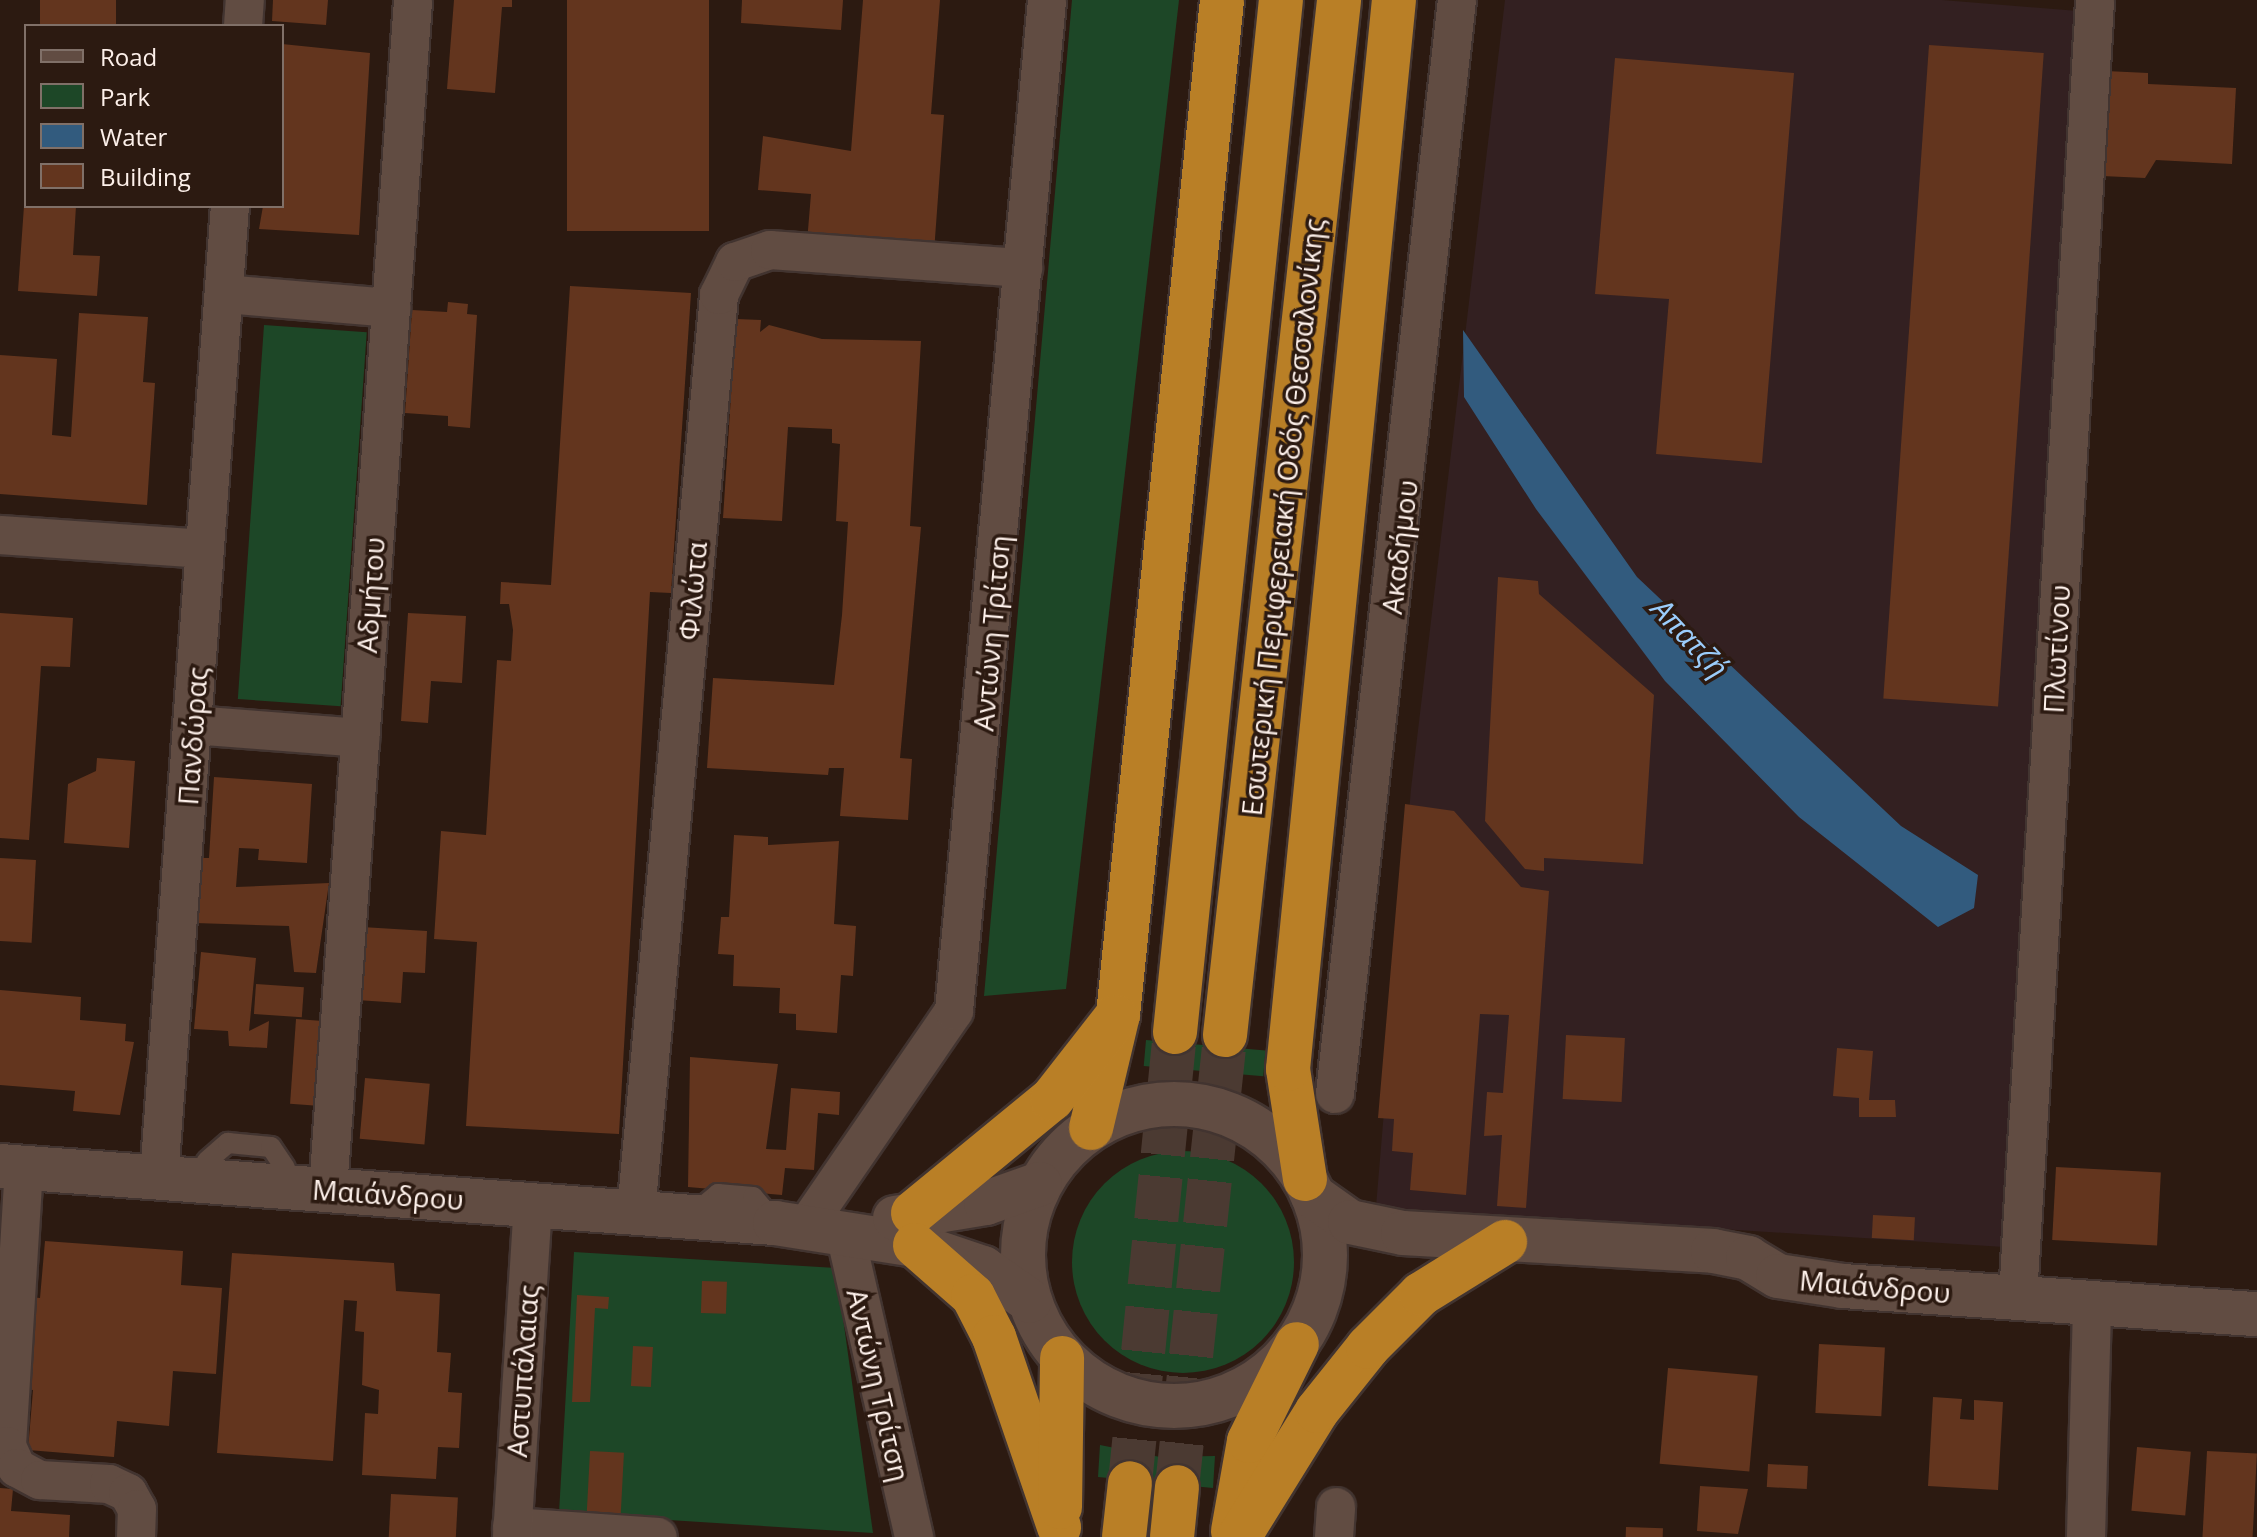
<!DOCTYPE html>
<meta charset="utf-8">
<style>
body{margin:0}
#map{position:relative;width:2257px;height:1537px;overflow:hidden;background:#2c1a11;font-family:"Open Sans",sans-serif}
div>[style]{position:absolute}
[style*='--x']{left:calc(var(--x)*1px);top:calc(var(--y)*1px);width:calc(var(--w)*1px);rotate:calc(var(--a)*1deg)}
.industrial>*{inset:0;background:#332021}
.green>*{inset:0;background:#1d4727;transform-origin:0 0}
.round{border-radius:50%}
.water>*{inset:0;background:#325b7e}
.building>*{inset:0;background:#63351e;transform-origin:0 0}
.highway-tunnel>*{height:44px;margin-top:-22px;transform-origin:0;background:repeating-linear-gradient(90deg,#4b3a32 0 44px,transparent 0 66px)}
.roads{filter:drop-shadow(2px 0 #423430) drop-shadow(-2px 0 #423430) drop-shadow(0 2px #423430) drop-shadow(0 -2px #423430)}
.lane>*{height:20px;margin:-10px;padding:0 10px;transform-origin:10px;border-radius:10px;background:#614c42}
.street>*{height:38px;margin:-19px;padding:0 19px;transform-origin:19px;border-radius:19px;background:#614c42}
.secondary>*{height:44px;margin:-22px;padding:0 22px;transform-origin:22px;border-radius:22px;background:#614c42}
.secondary>.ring{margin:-22px;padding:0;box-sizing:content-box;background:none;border:44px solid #614c42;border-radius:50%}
.highway>*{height:44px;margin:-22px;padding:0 22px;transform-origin:22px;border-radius:22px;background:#b97f26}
span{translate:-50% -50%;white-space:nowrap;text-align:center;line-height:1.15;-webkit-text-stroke:7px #2c1a11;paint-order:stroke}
.street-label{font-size:28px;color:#fdf0ea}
.water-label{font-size:30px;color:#9bcdfb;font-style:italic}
.legend{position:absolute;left:24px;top:24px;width:260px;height:184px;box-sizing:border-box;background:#2c1a11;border:2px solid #807068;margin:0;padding:10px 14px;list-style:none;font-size:24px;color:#fdf0ea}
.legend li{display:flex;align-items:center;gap:16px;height:40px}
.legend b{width:40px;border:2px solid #807068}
</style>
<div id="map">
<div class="industrial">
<div style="clip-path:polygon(1505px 0,1942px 0,2078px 11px,2004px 1247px,1376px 1207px,1411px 789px)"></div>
</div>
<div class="green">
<div style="clip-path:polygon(1072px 0,1179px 0,1066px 989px,984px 996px)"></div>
<div style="left:264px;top:325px;width:103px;height:375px;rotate:4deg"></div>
<div style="left:1146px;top:1040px;width:120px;height:26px;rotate:5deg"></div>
<div class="round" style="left:1072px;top:1151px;width:222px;height:222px"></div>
<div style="clip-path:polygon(574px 1252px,836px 1268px,873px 1533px,559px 1513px)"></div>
<div style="clip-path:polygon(1100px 1445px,1160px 1457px,1215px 1456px,1213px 1488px,1098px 1477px)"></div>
</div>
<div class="water">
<div style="clip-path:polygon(1463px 330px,1637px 577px,1901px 826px,1978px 875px,1974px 908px,1938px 927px,1799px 817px,1665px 681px,1536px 509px,1464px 397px)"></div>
</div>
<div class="building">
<div style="left:40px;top:0;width:76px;height:26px"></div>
<div style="clip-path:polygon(273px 0,328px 0,326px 25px,272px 21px)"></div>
<div style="clip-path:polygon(454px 0,512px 0,512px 7px,502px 7px,495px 93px,447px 89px)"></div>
<div style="left:567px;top:0;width:142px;height:231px"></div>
<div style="clip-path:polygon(742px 0,843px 0,841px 30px,741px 23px)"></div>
<div style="clip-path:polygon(863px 0,940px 0,931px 114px,944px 115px,934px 252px,807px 242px,811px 194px,758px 190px,763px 136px,851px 151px)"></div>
<div style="clip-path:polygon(282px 44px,370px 53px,359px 235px,259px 229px,263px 206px,282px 206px)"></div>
<div style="left:1929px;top:45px;width:115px;height:655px;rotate:4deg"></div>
<div style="clip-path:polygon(1615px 58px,1794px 73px,1762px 463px,1656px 454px,1669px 299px,1595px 294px)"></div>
<div style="clip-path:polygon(2106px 71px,2148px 73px,2148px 84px,2236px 88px,2232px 164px,2156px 160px,2145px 178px,2102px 176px)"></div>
<div style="clip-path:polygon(24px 206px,76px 206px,73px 255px,100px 256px,97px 296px,18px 291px)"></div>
<div style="clip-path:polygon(570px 286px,691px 293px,671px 593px,650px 592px,619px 1134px,466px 1126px,477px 942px,434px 939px,441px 831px,486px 835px,497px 660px,511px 661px,513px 630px,509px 604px,500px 604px,501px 582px,551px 585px)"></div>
<div style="clip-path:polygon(448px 302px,468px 304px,467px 314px,477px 315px,470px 428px,448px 426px,448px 416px,405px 413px,412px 310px,447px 312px)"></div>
<div style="clip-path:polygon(79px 313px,148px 317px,143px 382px,155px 383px,147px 505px,0 494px,0 355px,57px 359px,52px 435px,71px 437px)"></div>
<div style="clip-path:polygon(736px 319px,761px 320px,760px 332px,769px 325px,822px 339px,921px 341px,910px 526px,921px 527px,900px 758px,912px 759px,908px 820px,840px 816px,844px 768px,829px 768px,828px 775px,707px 768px,713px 678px,834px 685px,842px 615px,848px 522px,836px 521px,840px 444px,832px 443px,832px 429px,788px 427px,782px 521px,723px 518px)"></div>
<div style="clip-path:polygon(1498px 577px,1538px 581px,1539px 594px,1654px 695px,1643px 864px,1544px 858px,1544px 871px,1525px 869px,1485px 821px)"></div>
<div style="clip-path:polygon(0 613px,73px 618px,70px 667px,41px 666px,29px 840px,0 838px)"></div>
<div style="clip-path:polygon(408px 613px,466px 616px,462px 683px,431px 681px,428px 723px,401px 721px)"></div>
<div style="clip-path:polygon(97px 758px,135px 761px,129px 848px,64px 843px,68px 784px,96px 771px)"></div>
<div style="clip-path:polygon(214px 777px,312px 784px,307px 863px,258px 860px,259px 849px,239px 848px,236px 887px,329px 883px,316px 973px,294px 972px,289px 926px,195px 923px,199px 858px,209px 858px)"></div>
<div style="clip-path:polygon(1405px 804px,1454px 811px,1521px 887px,1549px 891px,1526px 1208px,1497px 1206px,1502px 1135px,1484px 1136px,1487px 1092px,1503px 1093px,1509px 1015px,1480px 1014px,1466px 1195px,1410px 1190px,1413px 1153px,1392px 1151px,1394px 1119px,1378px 1118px)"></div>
<div style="clip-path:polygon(734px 835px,768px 837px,768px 845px,839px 841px,834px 924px,856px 926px,853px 976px,841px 975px,837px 1033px,796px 1030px,796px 1014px,779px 1013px,780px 988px,733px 986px,734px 955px,718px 954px,721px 917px,729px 917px)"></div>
<div style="left:0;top:858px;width:36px;height:83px;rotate:3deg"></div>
<div style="clip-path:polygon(362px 927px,427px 931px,425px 973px,403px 972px,401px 1003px,357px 1000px)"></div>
<div style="clip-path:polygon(201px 952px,256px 958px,249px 1031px,269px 1021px,267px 1048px,229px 1046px,228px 1031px,194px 1029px)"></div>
<div style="left:256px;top:984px;width:48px;height:30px;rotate:4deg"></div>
<div style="clip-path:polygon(0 990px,81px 997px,80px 1020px,126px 1024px,125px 1041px,134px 1042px,120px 1115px,73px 1111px,75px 1091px,0 1085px)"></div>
<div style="left:296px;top:1019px;width:27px;height:85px;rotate:4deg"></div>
<div style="left:1566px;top:1035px;width:59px;height:64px;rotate:3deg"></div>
<div style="clip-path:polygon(1837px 1048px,1873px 1051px,1869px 1100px,1895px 1100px,1896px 1117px,1859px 1117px,1859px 1098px,1833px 1096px)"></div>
<div style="clip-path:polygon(690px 1057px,778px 1064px,766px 1149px,786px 1150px,791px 1088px,840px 1092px,839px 1115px,818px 1113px,814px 1170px,785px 1168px,782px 1195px,688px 1187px)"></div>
<div style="left:365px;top:1078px;width:65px;height:61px;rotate:5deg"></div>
<div style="left:2056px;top:1167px;width:105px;height:73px;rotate:3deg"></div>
<div style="left:1873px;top:1215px;width:42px;height:23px;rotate:3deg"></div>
<div style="clip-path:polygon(45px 1241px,183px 1251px,181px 1285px,222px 1288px,216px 1374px,173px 1371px,169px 1426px,117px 1421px,114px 1457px,28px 1450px,33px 1390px,14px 1388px,21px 1296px,40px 1298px)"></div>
<div style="clip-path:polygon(232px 1253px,394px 1263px,396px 1291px,440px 1294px,437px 1352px,451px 1353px,448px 1392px,462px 1393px,459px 1448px,438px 1447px,436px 1479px,362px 1475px,365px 1413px,378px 1414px,379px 1390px,362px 1385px,364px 1332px,355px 1331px,357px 1301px,344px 1300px,333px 1461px,217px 1453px)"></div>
<div style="left:702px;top:1281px;width:25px;height:32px;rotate:2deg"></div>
<div style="clip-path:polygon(577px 1295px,609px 1297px,608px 1309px,595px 1308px,590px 1402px,572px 1402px)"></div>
<div style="left:1819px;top:1344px;width:66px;height:69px;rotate:3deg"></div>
<div style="left:633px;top:1346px;width:20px;height:40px;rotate:3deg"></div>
<div style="left:1668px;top:1368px;width:90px;height:96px;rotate:5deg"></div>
<div style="clip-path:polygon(1933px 1397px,1962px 1399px,1960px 1419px,1974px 1420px,1974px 1400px,2003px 1402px,1998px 1490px,1928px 1486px)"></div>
<div style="left:2137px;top:1447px;width:54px;height:64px;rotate:5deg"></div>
<div style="left:590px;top:1451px;width:34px;height:75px;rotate:3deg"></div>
<div style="left:2207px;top:1451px;width:50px;height:86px;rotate:3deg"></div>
<div style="left:1768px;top:1464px;width:40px;height:23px;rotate:3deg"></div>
<div style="clip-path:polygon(1700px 1486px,1748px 1489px,1738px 1534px,1697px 1531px)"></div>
<div style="clip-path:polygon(0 1488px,13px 1489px,11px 1511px,70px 1515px,69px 1537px,0 1537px)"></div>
<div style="left:391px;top:1494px;width:67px;height:43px;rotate:3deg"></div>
<div style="left:1626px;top:1527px;width:37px;height:10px;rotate:2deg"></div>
</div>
<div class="highway-tunnel">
<div style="--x:1130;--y:1483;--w:453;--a:-84.3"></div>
<div style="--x:1177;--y:1487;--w:455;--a:-83.9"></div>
</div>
<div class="roads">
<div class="lane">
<div style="--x:207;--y:1161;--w:28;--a:-41"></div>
<div style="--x:228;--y:1143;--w:43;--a:5.3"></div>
<div style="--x:271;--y:1147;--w:25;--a:56"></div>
<div style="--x:705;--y:1205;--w:17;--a:-40"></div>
<div style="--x:718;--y:1194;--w:35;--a:5"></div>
<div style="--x:753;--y:1197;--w:17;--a:50"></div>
</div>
<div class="street">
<div style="--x:243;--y:26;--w:26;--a:-86"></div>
<div style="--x:224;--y:294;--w:168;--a:4.8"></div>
<div style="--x:0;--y:535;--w:205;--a:3.9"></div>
<div style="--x:192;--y:725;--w:169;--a:4.4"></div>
<div style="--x:1335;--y:1094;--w:1101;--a:-83.64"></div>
<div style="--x:24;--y:1167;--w:280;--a:93.5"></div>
<div style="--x:7;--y:1446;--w:24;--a:66"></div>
<div style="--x:17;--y:1468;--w:26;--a:28"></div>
<div style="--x:40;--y:1480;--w:69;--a:3.3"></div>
<div style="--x:109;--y:1484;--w:21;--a:25"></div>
<div style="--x:128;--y:1493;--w:18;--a:61"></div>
<div style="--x:137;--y:1509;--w:28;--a:92"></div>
<div style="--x:159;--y:1177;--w:974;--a:-85.82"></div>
<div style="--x:328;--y:1190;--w:1193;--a:-85.91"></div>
<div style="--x:636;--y:1213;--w:922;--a:-84.83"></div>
<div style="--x:719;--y:295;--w:37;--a:-64"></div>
<div style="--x:735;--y:262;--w:37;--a:-19"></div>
<div style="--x:770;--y:250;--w:254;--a:4.1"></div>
<div style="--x:809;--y:1222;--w:256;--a:-55.5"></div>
<div style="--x:954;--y:1011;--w:1015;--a:-84.74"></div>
<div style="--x:845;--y:1233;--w:312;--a:77.2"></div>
<div style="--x:2018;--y:1297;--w:1299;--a:-86.6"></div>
<div style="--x:512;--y:1527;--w:146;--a:3.9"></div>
<div style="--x:512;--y:1537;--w:333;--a:-86.4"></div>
<div style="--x:1334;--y:1537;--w:30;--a:-86"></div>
<div style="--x:2086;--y:1537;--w:235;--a:-88.5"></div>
</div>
<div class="secondary">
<div class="ring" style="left:1023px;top:1104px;width:258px;height:258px"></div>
<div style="--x:0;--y:1166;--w:777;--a:4.21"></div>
<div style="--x:775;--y:1223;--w:142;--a:8.9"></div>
<div style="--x:915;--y:1245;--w:72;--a:18.7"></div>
<div style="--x:983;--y:1268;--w:57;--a:35.1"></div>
<div style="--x:1313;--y:1196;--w:45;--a:35.1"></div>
<div style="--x:1350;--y:1222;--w:54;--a:11.7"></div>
<div style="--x:1403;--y:1233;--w:311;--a:3.3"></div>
<div style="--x:1713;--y:1251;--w:36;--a:11"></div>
<div style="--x:1748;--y:1258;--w:35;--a:31"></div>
<div style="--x:1778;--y:1276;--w:66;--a:8.7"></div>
<div style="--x:1843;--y:1286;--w:415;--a:3.9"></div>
<div style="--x:895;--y:1218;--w:92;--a:-9.4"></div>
<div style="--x:986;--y:1203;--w:57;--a:-19.4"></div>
</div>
<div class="highway">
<div style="--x:1175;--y:1032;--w:1037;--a:-84.14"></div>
<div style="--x:1225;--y:1035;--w:1041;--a:-83.71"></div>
<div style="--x:1091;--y:1128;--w:116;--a:-76.6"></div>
<div style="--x:1118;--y:1015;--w:1020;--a:-84.15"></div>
<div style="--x:1305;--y:1179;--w:111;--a:-98.8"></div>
<div style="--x:1288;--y:1069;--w:1074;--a:-84.34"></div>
<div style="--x:913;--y:1213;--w:180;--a:-39.4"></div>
<div style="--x:1052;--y:1099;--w:104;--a:-52"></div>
<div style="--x:915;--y:1245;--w:77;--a:41.3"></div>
<div style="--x:973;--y:1296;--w:46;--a:62.9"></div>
<div style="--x:994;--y:1337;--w:201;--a:71.1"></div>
<div style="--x:1060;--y:1507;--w:149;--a:-89.2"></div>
<div style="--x:1233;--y:1531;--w:91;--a:-79.9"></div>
<div style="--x:1249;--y:1441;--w:108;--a:-63.7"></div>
<div style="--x:1124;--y:1537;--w:54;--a:-83.7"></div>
<div style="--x:1172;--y:1537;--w:50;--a:-84.3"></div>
<div style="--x:1239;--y:1537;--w:148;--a:-58.2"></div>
<div style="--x:1317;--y:1411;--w:82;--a:-51.4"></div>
<div style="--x:1368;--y:1347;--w:75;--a:-45"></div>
<div style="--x:1421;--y:1294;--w:99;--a:-31.8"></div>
</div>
</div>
<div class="street-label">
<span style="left:1282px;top:517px;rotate:-84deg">Εσωτερική Περιφερειακή Οδός Θεσσαλονίκης</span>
<span style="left:1399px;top:547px;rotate:-83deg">Ακαδήμου</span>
<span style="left:692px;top:591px;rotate:-85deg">Φιλώτα</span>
<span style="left:370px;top:595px;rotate:-86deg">Αδμήτου</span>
<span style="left:991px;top:633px;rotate:-85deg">Αντώνη Τρίτση</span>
<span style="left:2056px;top:649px;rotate:-87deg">Πλωτίνου</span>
<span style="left:192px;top:736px;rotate:-86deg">Πανδώρας</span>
<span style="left:388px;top:1194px;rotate:4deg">Μαιάνδρου</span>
<span style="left:1875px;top:1286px;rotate:5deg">Μαιάνδρου</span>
<span style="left:522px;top:1371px;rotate:-86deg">Αστυπάλαιας</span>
<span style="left:879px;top:1385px;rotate:77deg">Αντώνη Τρίτση</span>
</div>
<div class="water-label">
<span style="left:1690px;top:638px;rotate:47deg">Απατζή</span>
</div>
<ul class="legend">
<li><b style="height:10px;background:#614c42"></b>Road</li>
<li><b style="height:22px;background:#1d4727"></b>Park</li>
<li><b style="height:22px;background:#325b7e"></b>Water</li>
<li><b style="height:22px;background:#63351e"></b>Building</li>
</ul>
</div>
